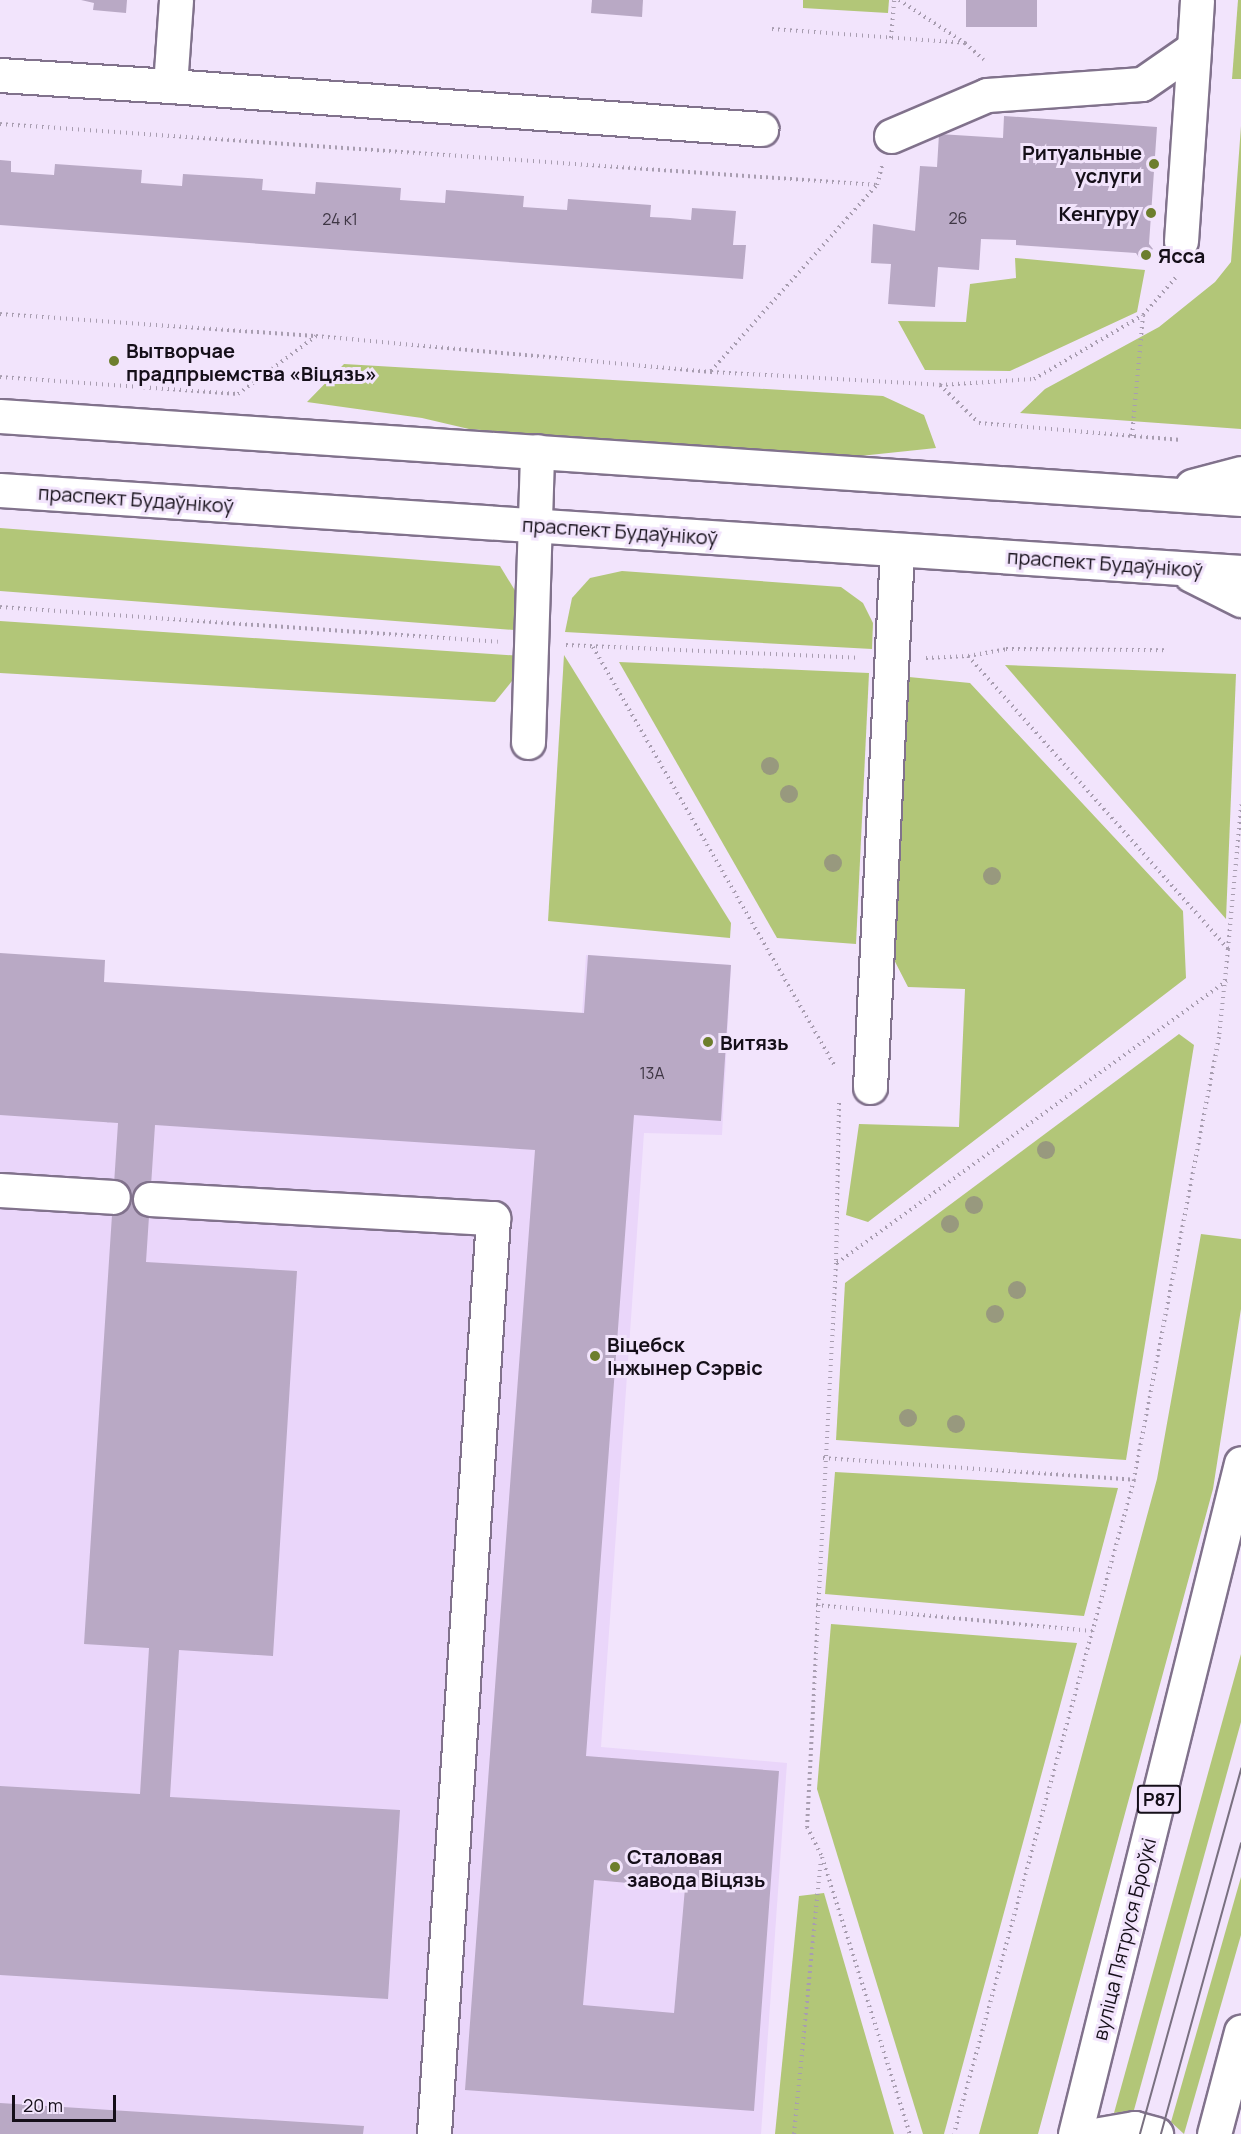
<!DOCTYPE html>
<meta charset="utf-8">
<style>
body{margin:0}
#map{position:relative;width:1241px;height:2134px;overflow:hidden;background:#f2e4fc;font-family:Manrope,sans-serif}
div>[style]{position:absolute}
[style*='--x']{left:calc(var(--x)*1px);top:calc(var(--y)*1px);width:calc(var(--w)*1px);rotate:calc(var(--a)*1deg)}
.built>*{inset:0;background:#ead6fa}
.green>*{inset:0;background:#b2c678}
.building>*{inset:0;background:#b9a9c5;transform-origin:0 0}
.path>*{height:4px;margin-top:-2px;transform-origin:0;background:repeating-linear-gradient(90deg,#a89db0 0 1.5px,transparent 0 6px)}
.roads{filter:drop-shadow(2px 0 #81728c) drop-shadow(-2px 0 #81728c) drop-shadow(0 2px #81728c) drop-shadow(0 -2px #81728c)}
.minor>*{height:33px;margin:-16.5px;padding:0 16.5px;transform-origin:16.5px;border-radius:16.5px;background:#fff}
.major>*{height:33px;margin:-16.5px;padding:0 16.5px;transform-origin:16.5px;border-radius:16.5px;background:#fff}
.tram>*{height:1.5px;margin:-0.75px;padding:0 0.75px;transform-origin:0.75px;border-radius:0.75px;background:#797080}
.trees>*{width:18px;height:18px;margin:-9px;border-radius:50%;background:#98997e}
.dots>*{width:16px;height:16px;translate:-50% -50%;box-sizing:border-box;border:3px solid #f2e4fc;border-radius:50%}
span{translate:-50% -50%;white-space:nowrap;text-align:center;line-height:1.15;-webkit-text-stroke:6px #f2e4fc;paint-order:stroke}
.number-label{font-size:16px;color:#3e3644}
.number-label span{-webkit-text-stroke-width:0}
.shield-label span{padding:2px 4px;background:#f2e4fc;border:2px solid;border-radius:4px;-webkit-text-stroke-width:0}
.shield-label{font-size:18px;color:#150f19;font-weight:700}
.poi-label{font-size:20px;color:#150f19;font-weight:700}
.right{translate:-100% -50%;text-align:right}
.left{translate:0 -50%;text-align:left}
.street-label{font-size:20px;color:#150f19}
.scale{position:absolute;left:12px;top:2095px;width:104px;height:27px;box-sizing:border-box;border:3px solid #150f19;border-top:0;padding-left:8px;font-size:18px;line-height:21px;white-space:nowrap;color:#150f19;-webkit-text-stroke:4px #f2e4fc;paint-order:stroke}
</style>
<div id="map">
<div class="built">
<div style="clip-path:polygon(586px 955px,731px 965px,722px 1135px,644px 1133px,601px 1747px,787px 1763px,761px 2134px,0 2134px,0 978px,582px 1014px)"></div>
</div>
<div class="green">
<div style="clip-path:polygon(803px 0,889px 0,888px 13px,803px 8px)"></div>
<div style="clip-path:polygon(1238px 0,1241px 0,1241px 79px,1232px 79px)"></div>
<div style="clip-path:polygon(1241px 126px,1241px 429px,1020px 413px,1045px 389px,1159px 327px,1215px 282px,1231px 262px)"></div>
<div style="clip-path:polygon(1015px 258px,1145px 270px,1137px 312px,1010px 371px,925px 370px,898px 321px,966px 322px,970px 284px,1016px 278px)"></div>
<div style="clip-path:polygon(344px 364px,883px 396px,924px 415px,936px 448px,841px 458px,469px 429px,422px 418px,307px 402px)"></div>
<div style="clip-path:polygon(0 528px,500px 566px,525px 607px,527px 631px,0 591px)"></div>
<div style="clip-path:polygon(622px 571px,841px 587px,863px 603px,873px 623px,872px 649px,565px 632px,572px 598px,590px 578px)"></div>
<div style="clip-path:polygon(0 621px,522px 656px,520px 671px,495px 702px,0 673px)"></div>
<div style="clip-path:polygon(564px 655px,731px 923px,730px 938px,548px 921px)"></div>
<div style="clip-path:polygon(619px 662px,869px 673px,856px 944px,777px 938px)"></div>
<div style="clip-path:polygon(1005px 665px,1236px 674px,1226px 919px)"></div>
<div style="clip-path:polygon(909px 677px,970px 683px,1183px 911px,1186px 978px,868px 1222px,846px 1215px,859px 1124px,959px 1127px,965px 989px,908px 987px,889px 950px)"></div>
<div style="clip-path:polygon(1179px 1034px,1194px 1045px,1126px 1460px,836px 1440px,845px 1283px)"></div>
<div style="clip-path:polygon(1201px 1234px,1241px 1239px,1241px 1309px,1213px 1489px,1038px 2134px,979px 2134px,1157px 1479px)"></div>
<div style="clip-path:polygon(835px 1472px,1118px 1488px,1084px 1616px,825px 1594px)"></div>
<div style="clip-path:polygon(831px 1624px,1077px 1643px,944px 2134px,923px 2134px,817px 1789px)"></div>
<div style="clip-path:polygon(1241px 1654px,1241px 1722px,1134px 2110px,1114px 2113px)"></div>
<div style="clip-path:polygon(1241px 1877px,1241px 1935px,1184px 2134px,1171px 2122px)"></div>
<div style="clip-path:polygon(824px 1893px,894px 2134px,775px 2134px,799px 1896px)"></div>
</div>
<div class="building">
<div style="clip-path:polygon(81px 0,127px 0,126px 13px,93px 10px,94px 3px)"></div>
<div style="clip-path:polygon(592px 0,643px 0,642px 17px,591px 13px)"></div>
<div style="left:966px;top:0;width:71px;height:27px"></div>
<div style="clip-path:polygon(1004px 116px,1157px 127px,1149px 244px,1153px 249px,1140px 259px,1136px 253px,1016px 245px,1016px 240px,981px 239px,979px 270px,938px 267px,935px 307px,888px 304px,891px 264px,871px 263px,873px 224px,915px 231px,920px 166px,937px 167px,939px 134px,1003px 138px)"></div>
<div style="clip-path:polygon(0 160px,11px 161px,11px 172px,54px 175px,55px 164px,142px 170px,141px 183px,182px 186px,183px 174px,263px 179px,262px 190px,315px 194px,316px 182px,401px 188px,400px 200px,445px 203px,446px 190px,524px 196px,523px 207px,567px 210px,568px 199px,651px 205px,650px 217px,670px 218px,691px 220px,692px 208px,736px 211px,733px 245px,746px 245px,743px 279px,0 225px)"></div>
<div style="clip-path:polygon(evenodd,0 953px,105px 960px,104px 982px,584px 1013px,588px 955px,731px 965px,721px 1121px,634px 1115px,586px 1756px,779px 1771px,754px 2111px,465px 2090px,535px 1150px,155px 1125px,146px 1262px,297px 1271px,273px 1656px,179px 1650px,170px 1797px,400px 1810px,388px 1999px,0 1975px,0 1786px,140px 1794px,149px 1648px,84px 1644px,118px 1123px,0 1115px,0 953px,594px 1880px,685px 1888px,674px 2013px,583px 2005px,594px 1880px)"></div>
<div style="clip-path:polygon(0 2103px,364px 2126px,363px 2134px,0 2134px)"></div>
</div>
<div class="path">
<div style="--x:899;--y:0;--w:79;--a:33.1"></div>
<div style="--x:772;--y:29;--w:194;--a:4.1"></div>
<div style="--x:965;--y:43;--w:25;--a:42"></div>
<div style="--x:891;--y:38;--w:38;--a:-85"></div>
<div style="--x:0;--y:124;--w:879;--a:3.98"></div>
<div style="--x:0;--y:314;--w:316;--a:4"></div>
<div style="--x:711;--y:371;--w:249;--a:-48.3"></div>
<div style="--x:877;--y:185;--w:20;--a:-75"></div>
<div style="--x:0;--y:377;--w:239;--a:4.1"></div>
<div style="--x:238;--y:394;--w:97;--a:-36.6"></div>
<div style="--x:316;--y:336;--w:397;--a:5.2"></div>
<div style="--x:711;--y:372;--w:229;--a:3.2"></div>
<div style="--x:940;--y:385;--w:94;--a:-3.7"></div>
<div style="--x:1034;--y:379;--w:126;--a:-30.4"></div>
<div style="--x:1143;--y:315;--w:53;--a:-48.8"></div>
<div style="--x:940;--y:385;--w:54;--a:44.3"></div>
<div style="--x:979;--y:423;--w:203;--a:4.8"></div>
<div style="--x:1132;--y:436;--w:121;--a:-84.8"></div>
<div style="--x:0;--y:607;--w:499;--a:4"></div>
<div style="--x:566;--y:645;--w:292;--a:2.5"></div>
<div style="--x:593;--y:647;--w:485;--a:60"></div>
<div style="--x:968;--y:656;--w:39;--a:-10"></div>
<div style="--x:1006;--y:649;--w:162;--a:0.4"></div>
<div style="--x:926;--y:658;--w:42;--a:-2.7"></div>
<div style="--x:968;--y:656;--w:392;--a:48.4"></div>
<div style="--x:1228;--y:949;--w:88;--a:95.8"></div>
<div style="--x:1219;--y:1037;--w:451;--a:100.9"></div>
<div style="--x:1134;--y:1480;--w:678;--a:105.39"></div>
<div style="--x:1228;--y:949;--w:145;--a:-84.8"></div>
<div style="--x:839;--y:1103;--w:160;--a:91.1"></div>
<div style="--x:836;--y:1263;--w:565;--a:92.94"></div>
<div style="--x:807;--y:1827;--w:34;--a:63"></div>
<div style="--x:822;--y:1857;--w:291;--a:72.4"></div>
<div style="--x:837;--y:1263;--w:481;--a:-35.9"></div>
<div style="--x:823;--y:1458;--w:312;--a:4"></div>
<div style="--x:816;--y:1605;--w:277;--a:5.4"></div>
<div style="--x:794;--y:2134;--w:275;--a:-84.4"></div>
</div>
<div class="roads">
<div class="minor">
<div style="--x:0;--y:75;--w:170;--a:3.7"></div>
<div style="--x:170;--y:86;--w:86;--a:-86"></div>
<div style="--x:170;--y:86;--w:593;--a:4.16"></div>
<div style="--x:891;--y:136;--w:104;--a:-23.1"></div>
<div style="--x:987;--y:95;--w:155;--a:-4.1"></div>
<div style="--x:1142;--y:84;--w:63;--a:-34.7"></div>
<div style="--x:1194;--y:48;--w:48;--a:-86.4"></div>
<div style="--x:1181;--y:241;--w:193;--a:-86.1"></div>
<div style="--x:528;--y:742;--w:291;--a:-88.2"></div>
<div style="--x:870;--y:1087;--w:538;--a:-87.12"></div>
<div style="--x:0;--y:1190;--w:113;--a:3.5"></div>
<div style="--x:150;--y:1199;--w:344;--a:3.2"></div>
<div style="--x:493;--y:1218;--w:918;--a:93.69"></div>
</div>
<div class="major">
<div style="--x:0;--y:416;--w:1244;--a:3.83"></div>
<div style="--x:1192;--y:486;--w:51;--a:-14.9"></div>
<div style="--x:0;--y:490;--w:1244;--a:3.78"></div>
<div style="--x:1191;--y:575;--w:56;--a:26.6"></div>
<div style="--x:1075;--y:2134;--w:691;--a:-76.1"></div>
<div style="--x:1100;--y:2134;--w:35;--a:-10"></div>
<div style="--x:1134;--y:2128;--w:23;--a:15"></div>
<div style="--x:1214;--y:2134;--w:106;--a:-75.2"></div>
</div>
</div>
<div class="tram">
<div style="--x:1140;--y:2134;--w:379;--a:-74.5"></div>
<div style="--x:1161;--y:2134;--w:301;--a:-74.6"></div>
</div>
<div class="trees">
<div style="left:770px;top:766px"></div>
<div style="left:789px;top:794px"></div>
<div style="left:833px;top:863px"></div>
<div style="left:992px;top:876px"></div>
<div style="left:1046px;top:1150px"></div>
<div style="left:974px;top:1205px"></div>
<div style="left:950px;top:1224px"></div>
<div style="left:1017px;top:1290px"></div>
<div style="left:995px;top:1314px"></div>
<div style="left:908px;top:1418px"></div>
<div style="left:956px;top:1424px"></div>
</div>
<div class="dots">
<div style="left:1154px;top:164px;background:#6d7e2d"></div>
<div style="left:1151px;top:213px;background:#6d7e2d"></div>
<div style="left:1146px;top:255px;background:#6d7e2d"></div>
<div style="left:114px;top:361px;background:#6d7e2d"></div>
<div style="left:708px;top:1042px;background:#6d7e2d"></div>
<div style="left:595px;top:1356px;background:#6d7e2d"></div>
<div style="left:615px;top:1867px;background:#6d7e2d"></div>
</div>
<div class="number-label">
<span style="left:958px;top:218px">26</span>
<span style="left:340px;top:219px">24 к1</span>
<span style="left:652px;top:1073px">13А</span>
</div>
<div class="shield-label">
<span style="left:1159px;top:1799px">Р87</span>
</div>
<div class="poi-label">
<span class="right" style="left:1142px;top:164px">Ритуальные<br>услуги</span>
<span class="right" style="left:1139px;top:213px">Кенгуру</span>
<span class="left" style="left:1158px;top:255px">Ясса</span>
<span class="left" style="left:126px;top:362px">Вытворчае<br>прадпрыемства «Віцязь»</span>
<span class="left" style="left:720px;top:1042px">Витязь</span>
<span class="left" style="left:607px;top:1356px">Віцебск<br>Інжынер Сэрвіс</span>
<span class="left" style="left:627px;top:1868px">Сталовая<br>завода Віцязь</span>
</div>
<div class="street-label">
<span style="left:136px;top:499px;rotate:4deg">праспект Будаўнікоў</span>
<span style="left:620px;top:531px;rotate:4deg">праспект Будаўнікоў</span>
<span style="left:1105px;top:563px;rotate:4deg">праспект Будаўнікоў</span>
<span style="left:1124px;top:1939px;rotate:-76deg">вуліца Пятруся Броўкі</span>
</div>
<div class="scale">20 m</div>
</div>
